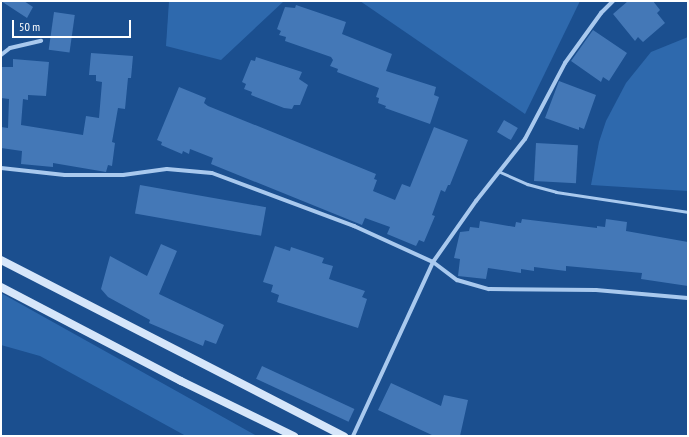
<!DOCTYPE html>
<style>
body{margin:0}
#map{position:relative;width:689px;height:437px;overflow:hidden;background:#1b4f8f;font-family:"PT Sans Narrow",sans-serif}
div>[style]{position:absolute}
[style*='--x']{left:calc(var(--x)*1px);top:calc(var(--y)*1px);width:calc(var(--w)*1px);rotate:calc(var(--a)*1deg)}
.green>*{inset:0;background:#2e69ad}
.building>*{inset:0;background:#4478b7;transform-origin:0 0}
.lane>*{height:3px;margin:-1.5px;padding:0 1.5px;transform-origin:1.5px;border-radius:1.5px;background:#a9c9ee}
.street>*{height:4px;margin:-2px;padding:0 2px;transform-origin:2px;border-radius:2px;background:#a9c9ee}
.secondary>*{height:8px;margin:-4px;padding:0 4px;transform-origin:4px;border-radius:4px;background:#d6e6fa}
span{translate:-50% -50%;white-space:nowrap;text-align:center;line-height:1.15;-webkit-text-stroke:3.5px #1b4f8f;paint-order:stroke}
.frame{position:absolute;inset:0;border:2px solid #fff;pointer-events:none}
.scale{position:absolute;left:12px;top:20px;width:119px;height:18px;box-sizing:border-box;border:2px solid #fff;border-top:0;padding-left:5px;font-size:12px;line-height:14px;white-space:nowrap;color:#fff;-webkit-text-stroke:3px #1b4f8f;paint-order:stroke}
</style>
<div id="map">
<div class="green">
<div style="clip-path:polygon(169px 1px,284px 1px,221px 60px,166px 46px)"></div>
<div style="clip-path:polygon(360px 1px,580px 1px,525px 114px)"></div>
<div style="clip-path:polygon(688px 37px,688px 191px,591px 185px,599px 142px,606px 121px,626px 83px,651px 52px)"></div>
<div style="clip-path:polygon(1px 293px,257px 436px,186px 436px,40px 356px,1px 345px)"></div>
</div>
<div class="building">
<div style="clip-path:polygon(1px 1px,24px 1px,33px 7px,27px 18px)"></div>
<div style="clip-path:polygon(628px 1px,653px 1px,660px 10px,657px 13px,665px 23px,643px 42px,638px 37px,635px 41px,613px 14px)"></div>
<div style="clip-path:polygon(296px 5px,346px 22px,342px 34px,392px 54px,386px 71px,436px 87px,434px 95px,439px 97px,430px 124px,385px 108px,386px 106px,378px 103px,379px 98px,376px 97px,379px 88px,337px 72px,338px 69px,330px 66px,333px 60px,331px 57px,285px 41px,286px 37px,279px 35px,281px 31px,277px 29px,285px 7px,295px 8px)"></div>
<div style="left:54px;top:12px;width:21px;height:38px;rotate:8deg"></div>
<div style="clip-path:polygon(593px 30px,627px 53px,609px 81px,603px 77px,601px 82px,571px 61px)"></div>
<div style="clip-path:polygon(91px 53px,133px 56px,131px 78px,128px 78px,125px 109px,118px 108px,112px 142px,115px 143px,112px 166px,108px 165px,106px 172px,53px 163px,53px 167px,21px 164px,22px 151px,1px 148px,1px 127px,8px 128px,9px 99px,1px 98px,1px 67px,13px 67px,13px 59px,49px 62px,46px 96px,28px 95px,28px 100px,23px 99px,21px 125px,83px 135px,86px 116px,99px 118px,102px 82px,96px 81px,96px 75px,89px 75px)"></div>
<div style="clip-path:polygon(256px 57px,302px 72px,299px 79px,308px 85px,300px 105px,294px 105px,292px 109px,284px 108px,251px 95px,252px 92px,244px 89px,246px 84px,242px 82px,251px 60px,255px 61px)"></div>
<div style="clip-path:polygon(559px 81px,596px 95px,584px 129px,579px 127px,579px 130px,545px 118px)"></div>
<div style="clip-path:polygon(179px 87px,206px 98px,204px 103px,208px 106px,376px 174px,374px 179px,377px 180px,373px 191px,395px 200px,402px 184px,410px 187px,434px 127px,468px 140px,450px 185px,448px 185px,445px 192px,441px 190px,432px 215px,435px 216px,424px 242px,419px 240px,416px 246px,387px 234px,390px 227px,365px 218px,362px 225px,211px 164px,213px 158px,190px 149px,189px 154px,183px 151px,182px 154px,161px 145px,162px 142px,157px 140px)"></div>
<div style="left:504px;top:120px;width:16px;height:14px;rotate:30deg"></div>
<div style="left:536px;top:143px;width:42px;height:38px;rotate:3deg"></div>
<div style="left:140px;top:185px;width:128px;height:29px;rotate:10deg"></div>
<div style="clip-path:polygon(522px 219px,597px 228px,597px 226px,605px 227px,606px 219px,627px 222px,626px 231px,688px 242px,688px 286px,641px 279px,642px 273px,566px 266px,566px 271px,534px 267px,534px 271px,521px 269px,521px 273px,488px 268px,486px 279px,458px 276px,460px 259px,454px 258px,460px 232px,469px 231px,470px 227px,479px 228px,480px 221px,515px 227px,516px 222px,521px 223px)"></div>
<div style="clip-path:polygon(161px 244px,177px 251px,159px 294px,224px 325px,216px 344px,205px 340px,203px 346px,149px 323px,150px 320px,108px 297px,101px 289px,110px 256px,147px 276px)"></div>
<div style="clip-path:polygon(275px 246px,290px 251px,291px 247px,324px 258px,322px 263px,333px 266px,329px 279px,365px 291px,362px 297px,367px 299px,358px 328px,277px 302px,279px 295px,271px 292px,273px 285px,263px 282px)"></div>
<div style="left:262px;top:366px;width:102px;height:14px;rotate:25deg"></div>
<div style="clip-path:polygon(391px 383px,441px 406px,444px 395px,468px 400px,460px 436px,434px 436px,378px 410px)"></div>
</div>
<div class="lane">
<div style="--x:500;--y:172;--w:30;--a:24"></div>
<div style="--x:527;--y:184;--w:30;--a:15"></div>
<div style="--x:556;--y:192;--w:134;--a:8.6"></div>
</div>
<div class="street">
<div style="--x:1;--y:55;--w:11;--a:-38"></div>
<div style="--x:10;--y:48;--w:32;--a:-13"></div>
<div style="--x:1;--y:168;--w:64;--a:6.2"></div>
<div style="--x:65;--y:175;--w:58;--a:0"></div>
<div style="--x:123;--y:175;--w:44;--a:-7.8"></div>
<div style="--x:167;--y:169;--w:45;--a:5.1"></div>
<div style="--x:212;--y:173;--w:152;--a:20.5"></div>
<div style="--x:354;--y:226;--w:87;--a:24.5"></div>
<div style="--x:433;--y:262;--w:30;--a:37"></div>
<div style="--x:457;--y:280;--w:33;--a:16"></div>
<div style="--x:489;--y:289;--w:107;--a:0.5"></div>
<div style="--x:596;--y:290;--w:92;--a:5"></div>
<div style="--x:353;--y:436;--w:192;--a:-65.3"></div>
<div style="--x:433;--y:262;--w:75;--a:-54.8"></div>
<div style="--x:476;--y:201;--w:79;--a:-51.7"></div>
<div style="--x:525;--y:139;--w:86;--a:-62.2"></div>
<div style="--x:565;--y:63;--w:62;--a:-54.2"></div>
<div style="--x:601;--y:13;--w:17;--a:-45"></div>
</div>
<div class="secondary">
<div style="--x:1;--y:260;--w:386;--a:27.2"></div>
<div style="--x:1;--y:287;--w:203;--a:27.6"></div>
<div style="--x:181;--y:381;--w:126;--a:26"></div>
</div>
<div class="frame"></div>
<div class="scale">50 m</div>
</div>
